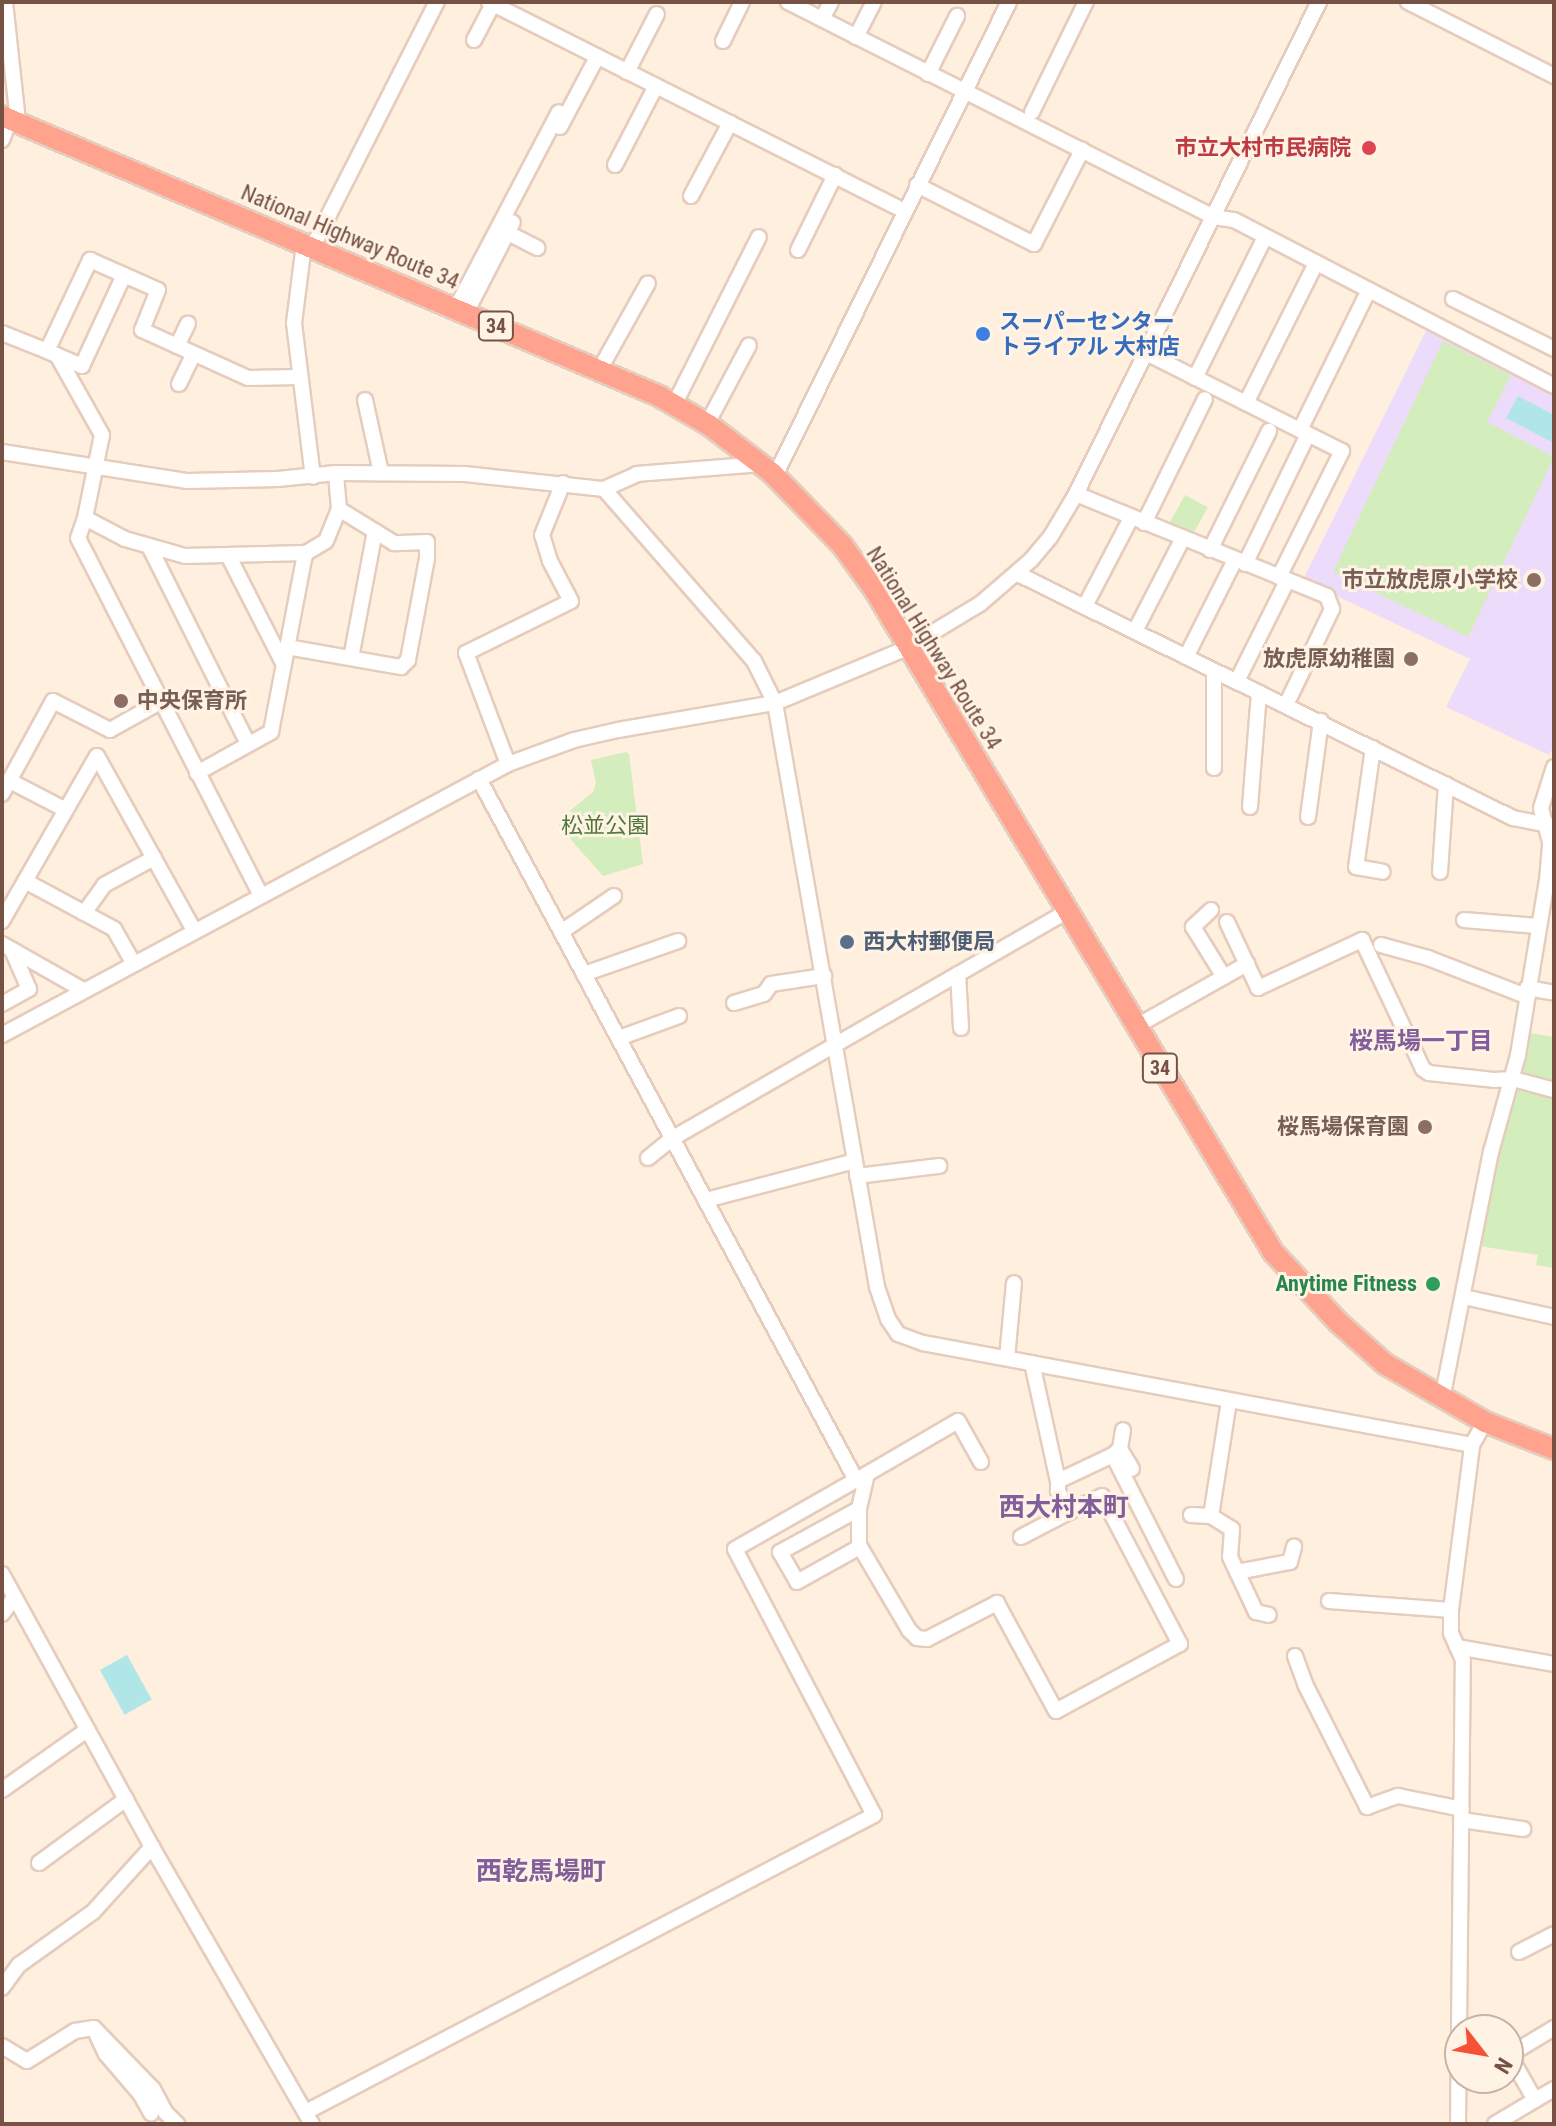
<!DOCTYPE html>
<meta charset="utf-8">
<style>
body{margin:0}
#map{position:relative;width:1556px;height:2126px;overflow:hidden;background:#feefde;font-family:"Roboto Condensed","Noto Sans JP",sans-serif}
div>[style]{position:absolute}
[style*='--x']{left:calc(var(--x)*1px);top:calc(var(--y)*1px);width:calc(var(--w)*1px);rotate:calc(var(--a)*1deg)}
.education>*{inset:0;background:#ecdbfa}
.green>*{inset:0;background:#d4edbc;transform-origin:0 0}
.water>*{inset:0;background:#b1e6e9;transform-origin:0 0}
.roads{filter:drop-shadow(2px 0 #e5ccbc) drop-shadow(-2px 0 #e5ccbc) drop-shadow(0 2px #e5ccbc) drop-shadow(0 -2px #e5ccbc)}
.minor>*{height:14px;margin:-7px;padding:0 7px;transform-origin:7px;border-radius:7px;background:#fff}
.highway>*{height:20px;margin:-10px;padding:0 10px;transform-origin:10px;border-radius:10px;background:#ffa38e}
.dots>*{width:22px;height:22px;translate:-50% -50%;box-sizing:border-box;border:4px solid #fff3e6;border-radius:50%}
span{translate:-50% -50%;white-space:nowrap;text-align:center;line-height:1.15;-webkit-text-stroke:6px #fff3e6;paint-order:stroke}
.shield-label span{padding:2px 6px;background:#fff3e6;border:2px solid;border-radius:6px;-webkit-text-stroke-width:0}
.shield-label{font-size:20px;color:#765244;font-weight:700}
.health-label{font-size:22px;color:#be3a42;font-weight:700}
.right{translate:-100% -50%;text-align:right}
.street-label{font-size:22px;color:#765244}
.shop-label{font-size:22px;color:#366cbe;font-weight:700}
.left{translate:0 -50%;text-align:left}
.education-label{font-size:22px;color:#785e54;font-weight:700}
.park-label{font-size:22px;color:#517839}
.service-label{font-size:22px;color:#4e5e75;font-weight:700}
.leisure-label{font-size:22px;color:#27864d;font-weight:700}
.neighbourhood-label{font-size:24px;color:#825f9b;font-weight:700}
.quarter-label{font-size:26px;color:#825f9b;font-weight:700}
.frame{position:absolute;inset:0;border:4px solid #765244;pointer-events:none}
.north{position:absolute;left:1444px;top:2014px;width:80px;height:80px;box-sizing:border-box;background:#fff3e6;border:2px solid #c8b3a5;border-radius:50%;rotate:121deg;font-size:22px;font-weight:700;line-height:32px;text-align:center;color:#765244}
.north::after{content:'';display:block;margin:auto;width:28px;height:36px;background:#f55136;clip-path:polygon(50% 0,100% 100%,50% 72%,0 100%)}
</style>
<div id="map">
<div class="education">
<div style="clip-path:polygon(1427px 329px,1554px 394px,1554px 746px,1549px 755px,1446px 707px,1470px 659px,1303px 580px)"></div>
</div>
<div class="green">
<div style="clip-path:polygon(1443px 341px,1511px 375px,1487px 422px,1554px 457px,1468px 637px,1333px 572px)"></div>
<div style="left:1185px;top:495px;width:26px;height:31px;rotate:29deg"></div>
<div style="clip-path:polygon(626px 752px,629px 754px,643px 864px,603px 876px,559px 826px,560px 819px,593px 792px,596px 783px,591px 760px)"></div>
<div style="clip-path:polygon(1530px 1033px,1554px 1037px,1554px 1086px,1522px 1079px)"></div>
<div style="clip-path:polygon(1521px 1082px,1554px 1093px,1554px 1268px,1536px 1265px,1538px 1255px,1479px 1246px,1496px 1152px)"></div>
</div>
<div class="water">
<div style="clip-path:polygon(1518px 396px,1554px 415px,1552px 442px,1506px 418px)"></div>
<div style="left:127px;top:1655px;width:51px;height:31px;rotate:61deg"></div>
</div>
<div class="roads">
<div class="minor">
<div style="--x:5;--y:2;--w:121;--a:83.8"></div>
<div style="--x:489;--y:2;--w:465;--a:26.7"></div>
<div style="--x:788;--y:2;--w:477;--a:26.8"></div>
<div style="--x:1214;--y:217;--w:20;--a:9"></div>
<div style="--x:1234;--y:220;--w:360;--a:27.4"></div>
<div style="--x:1408;--y:2;--w:164;--a:26.9"></div>
<div style="--x:822;--y:19;--w:19;--a:-62"></div>
<div style="--x:856;--y:37;--w:39;--a:-63"></div>
<div style="--x:474;--y:40;--w:41;--a:-62.2"></div>
<div style="--x:723;--y:41;--w:43;--a:-64"></div>
<div style="--x:627;--y:72;--w:65;--a:-62.7"></div>
<div style="--x:928;--y:74;--w:65;--a:-63.4"></div>
<div style="--x:1032;--y:112;--w:123;--a:-63.9"></div>
<div style="--x:560;--y:127;--w:79;--a:-62.1"></div>
<div style="--x:2;--y:140;--w:22;--a:-69"></div>
<div style="--x:615;--y:165;--w:89;--a:-62.6"></div>
<div style="--x:917;--y:185;--w:131;--a:26.8"></div>
<div style="--x:1034;--y:244;--w:106;--a:-62.9"></div>
<div style="--x:691;--y:196;--w:83;--a:-61.9"></div>
<div style="--x:508;--y:233;--w:33;--a:27"></div>
<div style="--x:304;--y:244;--w:80;--a:97.2"></div>
<div style="--x:294;--y:323;--w:155;--a:83"></div>
<div style="--x:312;--y:248;--w:276;--a:-63.1"></div>
<div style="--x:798;--y:250;--w:84;--a:-63.7"></div>
<div style="--x:124;--y:275;--w:100;--a:114.8"></div>
<div style="--x:82;--y:366;--w:38;--a:-157"></div>
<div style="--x:47;--y:351;--w:101;--a:-64.7"></div>
<div style="--x:90;--y:260;--w:74;--a:23.8"></div>
<div style="--x:158;--y:290;--w:43;--a:111.8"></div>
<div style="--x:142;--y:330;--w:116;--a:24.4"></div>
<div style="--x:248;--y:378;--w:50;--a:-1.1"></div>
<div style="--x:1453;--y:299;--w:113;--a:26.3"></div>
<div style="--x:456;--y:308;--w:221;--a:-62.3"></div>
<div style="--x:466;--y:313;--w:102;--a:-62.7"></div>
<div style="--x:2;--y:333;--w:48;--a:21.8"></div>
<div style="--x:177;--y:346;--w:25;--a:-64"></div>
<div style="--x:1146;--y:353;--w:219;--a:26.6"></div>
<div style="--x:1342;--y:451;--w:141;--a:116.6"></div>
<div style="--x:57;--y:355;--w:92;--a:60.6"></div>
<div style="--x:102;--y:435;--w:85;--a:101.6"></div>
<div style="--x:85;--y:518;--w:21;--a:109"></div>
<div style="--x:78;--y:538;--w:401;--a:62.9"></div>
<div style="--x:600;--y:369;--w:98;--a:-60.8"></div>
<div style="--x:1195;--y:378;--w:157;--a:-63.6"></div>
<div style="--x:179;--y:384;--w:32;--a:-64"></div>
<div style="--x:365;--y:400;--w:75;--a:77.6"></div>
<div style="--x:1246;--y:403;--w:157;--a:-63.4"></div>
<div style="--x:674;--y:405;--w:188;--a:-63.2"></div>
<div style="--x:707;--y:424;--w:89;--a:-62"></div>
<div style="--x:1300;--y:430;--w:156;--a:-63.8"></div>
<div style="--x:2;--y:452;--w:188;--a:8.9"></div>
<div style="--x:188;--y:481;--w:90;--a:-1.3"></div>
<div style="--x:278;--y:479;--w:58;--a:-5.9"></div>
<div style="--x:336;--y:473;--w:129;--a:0.4"></div>
<div style="--x:465;--y:474;--w:140;--a:6.2"></div>
<div style="--x:604;--y:489;--w:228;--a:48.9"></div>
<div style="--x:754;--y:661;--w:47;--a:63.4"></div>
<div style="--x:775;--y:703;--w:593;--a:80.09"></div>
<div style="--x:877;--y:1287;--w:34;--a:71"></div>
<div style="--x:888;--y:1319;--w:18;--a:56"></div>
<div style="--x:898;--y:1334;--w:27;--a:20"></div>
<div style="--x:923;--y:1343;--w:558;--a:10.53"></div>
<div style="--x:775;--y:476;--w:529;--a:-63.73"></div>
<div style="--x:604;--y:489;--w:36;--a:-24"></div>
<div style="--x:637;--y:474;--w:124;--a:-4.6"></div>
<div style="--x:1076;--y:494;--w:271;--a:22.1"></div>
<div style="--x:1327;--y:596;--w:14;--a:69"></div>
<div style="--x:1332;--y:609;--w:106;--a:115.6"></div>
<div style="--x:85;--y:518;--w:45;--a:27.7"></div>
<div style="--x:125;--y:539;--w:62;--a:15.8"></div>
<div style="--x:185;--y:556;--w:121;--a:-1.4"></div>
<div style="--x:1144;--y:523;--w:138;--a:-63.8"></div>
<div style="--x:149;--y:546;--w:221;--a:63.4"></div>
<div style="--x:1210;--y:550;--w:133;--a:-63.6"></div>
<div style="--x:228;--y:555;--w:123;--a:63"></div>
<div style="--x:1245;--y:564;--w:144;--a:-64.1"></div>
<div style="--x:1018;--y:574;--w:552;--a:26.24"></div>
<div style="--x:1513;--y:818;--w:42;--a:11"></div>
<div style="--x:1085;--y:606;--w:99;--a:-62.4"></div>
<div style="--x:1135;--y:631;--w:105;--a:-62.7"></div>
<div style="--x:287;--y:647;--w:116;--a:10"></div>
<div style="--x:401;--y:667;--w:10;--a:-45"></div>
<div style="--x:408;--y:660;--w:104;--a:-79.4"></div>
<div style="--x:427;--y:558;--w:16;--a:-90"></div>
<div style="--x:427;--y:542;--w:33;--a:178"></div>
<div style="--x:394;--y:543;--w:65;--a:-148.3"></div>
<div style="--x:1186;--y:657;--w:109;--a:-63.2"></div>
<div style="--x:351;--y:658;--w:129;--a:-79.3"></div>
<div style="--x:1237;--y:681;--w:112;--a:-63.4"></div>
<div style="--x:1373;--y:748;--w:120;--a:98.1"></div>
<div style="--x:1356;--y:867;--w:27;--a:10"></div>
<div style="--x:508;--y:764;--w:119;--a:-110.7"></div>
<div style="--x:466;--y:653;--w:117;--a:-26.3"></div>
<div style="--x:571;--y:601;--w:45;--a:-117.7"></div>
<div style="--x:550;--y:561;--w:27;--a:-107"></div>
<div style="--x:542;--y:535;--w:56;--a:-68"></div>
<div style="--x:1214;--y:768;--w:97;--a:-90"></div>
<div style="--x:197;--y:773;--w:85;--a:-29"></div>
<div style="--x:271;--y:732;--w:176;--a:-79.2"></div>
<div style="--x:304;--y:559;--w:6;--a:-72"></div>
<div style="--x:306;--y:553;--w:23;--a:-31"></div>
<div style="--x:326;--y:541;--w:35;--a:-68"></div>
<div style="--x:339;--y:509;--w:36;--a:-95"></div>
<div style="--x:10;--y:781;--w:63;--a:27.4"></div>
<div style="--x:2;--y:794;--w:106;--a:-61.3"></div>
<div style="--x:53;--y:701;--w:64;--a:27"></div>
<div style="--x:110;--y:730;--w:57;--a:-29.2"></div>
<div style="--x:1250;--y:807;--w:115;--a:-85.5"></div>
<div style="--x:1308;--y:817;--w:97;--a:-82.3"></div>
<div style="--x:1440;--y:872;--w:88;--a:-86.1"></div>
<div style="--x:25;--y:881;--w:101;--a:28.3"></div>
<div style="--x:114;--y:929;--w:40;--a:60.3"></div>
<div style="--x:1211;--y:910;--w:25;--a:137"></div>
<div style="--x:1193;--y:927;--w:59;--a:58.2"></div>
<div style="--x:84;--y:913;--w:34;--a:-54"></div>
<div style="--x:104;--y:885;--w:57;--a:-28.4"></div>
<div style="--x:1464;--y:920;--w:74;--a:4.6"></div>
<div style="--x:2;--y:921;--w:190;--a:-60.1"></div>
<div style="--x:97;--y:756;--w:201;--a:60.9"></div>
<div style="--x:1227;--y:922;--w:73;--a:64.8"></div>
<div style="--x:1258;--y:988;--w:115;--a:-24.8"></div>
<div style="--x:1362;--y:940;--w:143;--a:64.7"></div>
<div style="--x:1423;--y:1069;--w:7;--a:34"></div>
<div style="--x:1429;--y:1073;--w:65;--a:6.1"></div>
<div style="--x:1494;--y:1080;--w:19;--a:-3"></div>
<div style="--x:1513;--y:1079;--w:42;--a:15"></div>
<div style="--x:561;--y:932;--w:64;--a:-34.2"></div>
<div style="--x:2;--y:944;--w:93;--a:29.6"></div>
<div style="--x:1381;--y:945;--w:49;--a:15.5"></div>
<div style="--x:1428;--y:958;--w:105;--a:21.2"></div>
<div style="--x:584;--y:974;--w:100;--a:-19.3"></div>
<div style="--x:958;--y:974;--w:54;--a:86.8"></div>
<div style="--x:1527;--y:988;--w:27;--a:10"></div>
<div style="--x:734;--y:1003;--w:31;--a:-17"></div>
<div style="--x:764;--y:994;--w:12;--a:-55"></div>
<div style="--x:771;--y:984;--w:54;--a:-8.6"></div>
<div style="--x:2;--y:1004;--w:31;--a:-29"></div>
<div style="--x:29;--y:989;--w:43;--a:-113.6"></div>
<div style="--x:1135;--y:1027;--w:129;--a:-29.4"></div>
<div style="--x:2;--y:1035;--w:574;--a:-28.17"></div>
<div style="--x:508;--y:764;--w:70;--a:-20"></div>
<div style="--x:574;--y:740;--w:45;--a:-12.8"></div>
<div style="--x:618;--y:730;--w:159;--a:-9.8"></div>
<div style="--x:775;--y:703;--w:143;--a:-22.6"></div>
<div style="--x:907;--y:648;--w:85;--a:-31.1"></div>
<div style="--x:980;--y:604;--w:67;--a:-40.8"></div>
<div style="--x:1031;--y:560;--w:31;--a:-50"></div>
<div style="--x:1051;--y:536;--w:49;--a:-59.2"></div>
<div style="--x:1076;--y:494;--w:549;--a:-63.72"></div>
<div style="--x:619;--y:1038;--w:64;--a:-20.1"></div>
<div style="--x:648;--y:1158;--w:32;--a:-39"></div>
<div style="--x:673;--y:1138;--w:453;--a:-29.9"></div>
<div style="--x:857;--y:1176;--w:83;--a:-7"></div>
<div style="--x:706;--y:1200;--w:154;--a:-14.7"></div>
<div style="--x:1464;--y:1297;--w:92;--a:12.5"></div>
<div style="--x:1007;--y:1358;--w:75;--a:-84.7"></div>
<div style="--x:1032;--y:1363;--w:121;--a:77.6"></div>
<div style="--x:1058;--y:1481;--w:61;--a:-25.3"></div>
<div style="--x:1113;--y:1455;--w:139;--a:63.1"></div>
<div style="--x:1442;--y:1399;--w:252;--a:-78.8"></div>
<div style="--x:1491;--y:1152;--w:101;--a:-74.4"></div>
<div style="--x:1518;--y:1055;--w:177;--a:-80.6"></div>
<div style="--x:1547;--y:880;--w:38;--a:-85"></div>
<div style="--x:1550;--y:842;--w:35;--a:-105"></div>
<div style="--x:1541;--y:808;--w:43;--a:-72.4"></div>
<div style="--x:1120;--y:1449;--w:23;--a:59"></div>
<div style="--x:1113;--y:1455;--w:9;--a:-41"></div>
<div style="--x:1120;--y:1449;--w:19;--a:-81"></div>
<div style="--x:867;--y:1474;--w:36;--a:103"></div>
<div style="--x:859;--y:1509;--w:36;--a:90"></div>
<div style="--x:859;--y:1545;--w:99;--a:59.5"></div>
<div style="--x:909;--y:1630;--w:11;--a:45"></div>
<div style="--x:917;--y:1638;--w:10;--a:6"></div>
<div style="--x:927;--y:1639;--w:79;--a:-27.2"></div>
<div style="--x:997;--y:1603;--w:123;--a:61.4"></div>
<div style="--x:1056;--y:1711;--w:141;--a:-28.4"></div>
<div style="--x:1180;--y:1644;--w:167;--a:-117.8"></div>
<div style="--x:1102;--y:1496;--w:37;--a:154"></div>
<div style="--x:860;--y:1478;--w:113;--a:-30.2"></div>
<div style="--x:958;--y:1421;--w:47;--a:60.7"></div>
<div style="--x:859;--y:1509;--w:90;--a:151.4"></div>
<div style="--x:780;--y:1552;--w:34;--a:60"></div>
<div style="--x:797;--y:1582;--w:72;--a:-29.1"></div>
<div style="--x:1191;--y:1515;--w:20;--a:3"></div>
<div style="--x:1211;--y:1516;--w:116;--a:-81.1"></div>
<div style="--x:1211;--y:1516;--w:25;--a:32"></div>
<div style="--x:1232;--y:1529;--w:28;--a:94"></div>
<div style="--x:1230;--y:1557;--w:61;--a:64.7"></div>
<div style="--x:1256;--y:1612;--w:13;--a:13"></div>
<div style="--x:1021;--y:1537;--w:54;--a:-27.5"></div>
<div style="--x:1069;--y:1512;--w:24;--a:-118"></div>
<div style="--x:1058;--y:1491;--w:10;--a:-90"></div>
<div style="--x:1237;--y:1572;--w:54;--a:-10.7"></div>
<div style="--x:1290;--y:1562;--w:16;--a:-75"></div>
<div style="--x:2;--y:1574;--w:311;--a:61.2"></div>
<div style="--x:152;--y:1847;--w:320;--a:60"></div>
<div style="--x:1329;--y:1601;--w:122;--a:4.2"></div>
<div style="--x:2;--y:1614;--w:21;--a:-53"></div>
<div style="--x:1457;--y:1647;--w:98;--a:9.9"></div>
<div style="--x:1295;--y:1656;--w:30;--a:70"></div>
<div style="--x:1305;--y:1684;--w:138;--a:63.2"></div>
<div style="--x:1367;--y:1807;--w:33;--a:-20"></div>
<div style="--x:1398;--y:1796;--w:65;--a:11.5"></div>
<div style="--x:2;--y:1790;--w:104;--a:-35.2"></div>
<div style="--x:1462;--y:1820;--w:62;--a:8.4"></div>
<div style="--x:39;--y:1863;--w:108;--a:-36.3"></div>
<div style="--x:1519;--y:1952;--w:39;--a:-27"></div>
<div style="--x:2;--y:1988;--w:29;--a:-54"></div>
<div style="--x:19;--y:1965;--w:91;--a:-35.6"></div>
<div style="--x:93;--y:1912;--w:88;--a:-47.8"></div>
<div style="--x:1554;--y:2028;--w:47;--a:149"></div>
<div style="--x:1514;--y:2052;--w:7;--a:117"></div>
<div style="--x:1511;--y:2058;--w:48;--a:60.3"></div>
<div style="--x:1535;--y:2100;--w:22;--a:-30"></div>
<div style="--x:97;--y:2035;--w:21;--a:65"></div>
<div style="--x:106;--y:2054;--w:54;--a:49.5"></div>
<div style="--x:141;--y:2095;--w:21;--a:61"></div>
<div style="--x:2;--y:2046;--w:29;--a:31"></div>
<div style="--x:27;--y:2061;--w:57;--a:-32"></div>
<div style="--x:75;--y:2031;--w:19;--a:-9"></div>
<div style="--x:94;--y:2028;--w:85;--a:46"></div>
<div style="--x:153;--y:2089;--w:27;--a:62"></div>
<div style="--x:166;--y:2113;--w:16;--a:45"></div>
<div style="--x:306;--y:2112;--w:641;--a:-27.6"></div>
<div style="--x:874;--y:1815;--w:300;--a:-117.6"></div>
<div style="--x:735;--y:1549;--w:139;--a:-29.7"></div>
<div style="--x:856;--y:1480;--w:796;--a:-118.27"></div>
<div style="--x:1458;--y:2124;--w:464;--a:-89.4"></div>
<div style="--x:1463;--y:1660;--w:30;--a:-114"></div>
<div style="--x:1451;--y:1633;--w:23;--a:-90"></div>
<div style="--x:1451;--y:1610;--w:166;--a:-82.7"></div>
<div style="--x:1472;--y:1445;--w:26;--a:-61"></div>
<div style="--x:1495;--y:2124;--w:47;--a:-31"></div>
</div>
<div class="highway">
<div style="--x:2;--y:116;--w:714;--a:23.08"></div>
<div style="--x:659;--y:396;--w:58;--a:30.1"></div>
<div style="--x:709;--y:425;--w:79;--a:37.3"></div>
<div style="--x:772;--y:473;--w:100;--a:45.8"></div>
<div style="--x:842;--y:545;--w:54;--a:54"></div>
<div style="--x:874;--y:589;--w:774;--a:58.96"></div>
<div style="--x:1273;--y:1252;--w:96;--a:47.1"></div>
<div style="--x:1338;--y:1322;--w:63;--a:41.8"></div>
<div style="--x:1385;--y:1364;--w:116;--a:30.1"></div>
<div style="--x:1485;--y:1422;--w:74;--a:21.4"></div>
</div>
</div>
<div class="dots">
<div style="left:1369px;top:148px;background:#e0444e"></div>
<div style="left:983px;top:334px;background:#3f7fe0"></div>
<div style="left:1534px;top:580px;background:#8d6e63"></div>
<div style="left:1411px;top:659px;background:#8d6e63"></div>
<div style="left:121px;top:701px;background:#8d6e63"></div>
<div style="left:847px;top:942px;background:#5c6f8a"></div>
<div style="left:1425px;top:1127px;background:#8d6e63"></div>
<div style="left:1433px;top:1284px;background:#2e9e5b"></div>
</div>
<div class="shield-label">
<span style="left:496px;top:326px">34</span>
<span style="left:1160px;top:1068px">34</span>
</div>
<div class="health-label">
<span class="right" style="left:1351px;top:148px">市立大村市民病院</span>
</div>
<div class="street-label">
<span style="left:350px;top:237px;rotate:23deg">National Highway Route 34</span>
<span style="left:934px;top:648px;rotate:58deg">National Highway Route 34</span>
</div>
<div class="shop-label">
<span class="left" style="left:999px;top:334px">スーパーセンター<br>トライアル 大村店</span>
</div>
<div class="education-label">
<span class="right" style="left:1518px;top:580px">市立放虎原小学校</span>
<span class="right" style="left:1395px;top:659px">放虎原幼稚園</span>
<span class="left" style="left:137px;top:701px">中央保育所</span>
<span class="right" style="left:1409px;top:1127px">桜馬場保育園</span>
</div>
<div class="park-label">
<span style="left:605px;top:826px">松並公園</span>
</div>
<div class="service-label">
<span class="left" style="left:863px;top:942px">西大村郵便局</span>
</div>
<div class="leisure-label">
<span class="right" style="left:1417px;top:1284px">Anytime Fitness</span>
</div>
<div class="neighbourhood-label">
<span style="left:1421px;top:1042px">桜馬場一丁目</span>
</div>
<div class="quarter-label">
<span style="left:1064px;top:1508px">西大村本町</span>
<span style="left:541px;top:1872px">西乾馬場町</span>
</div>
<div class="frame"></div>
<div class="north">N</div>
</div>
